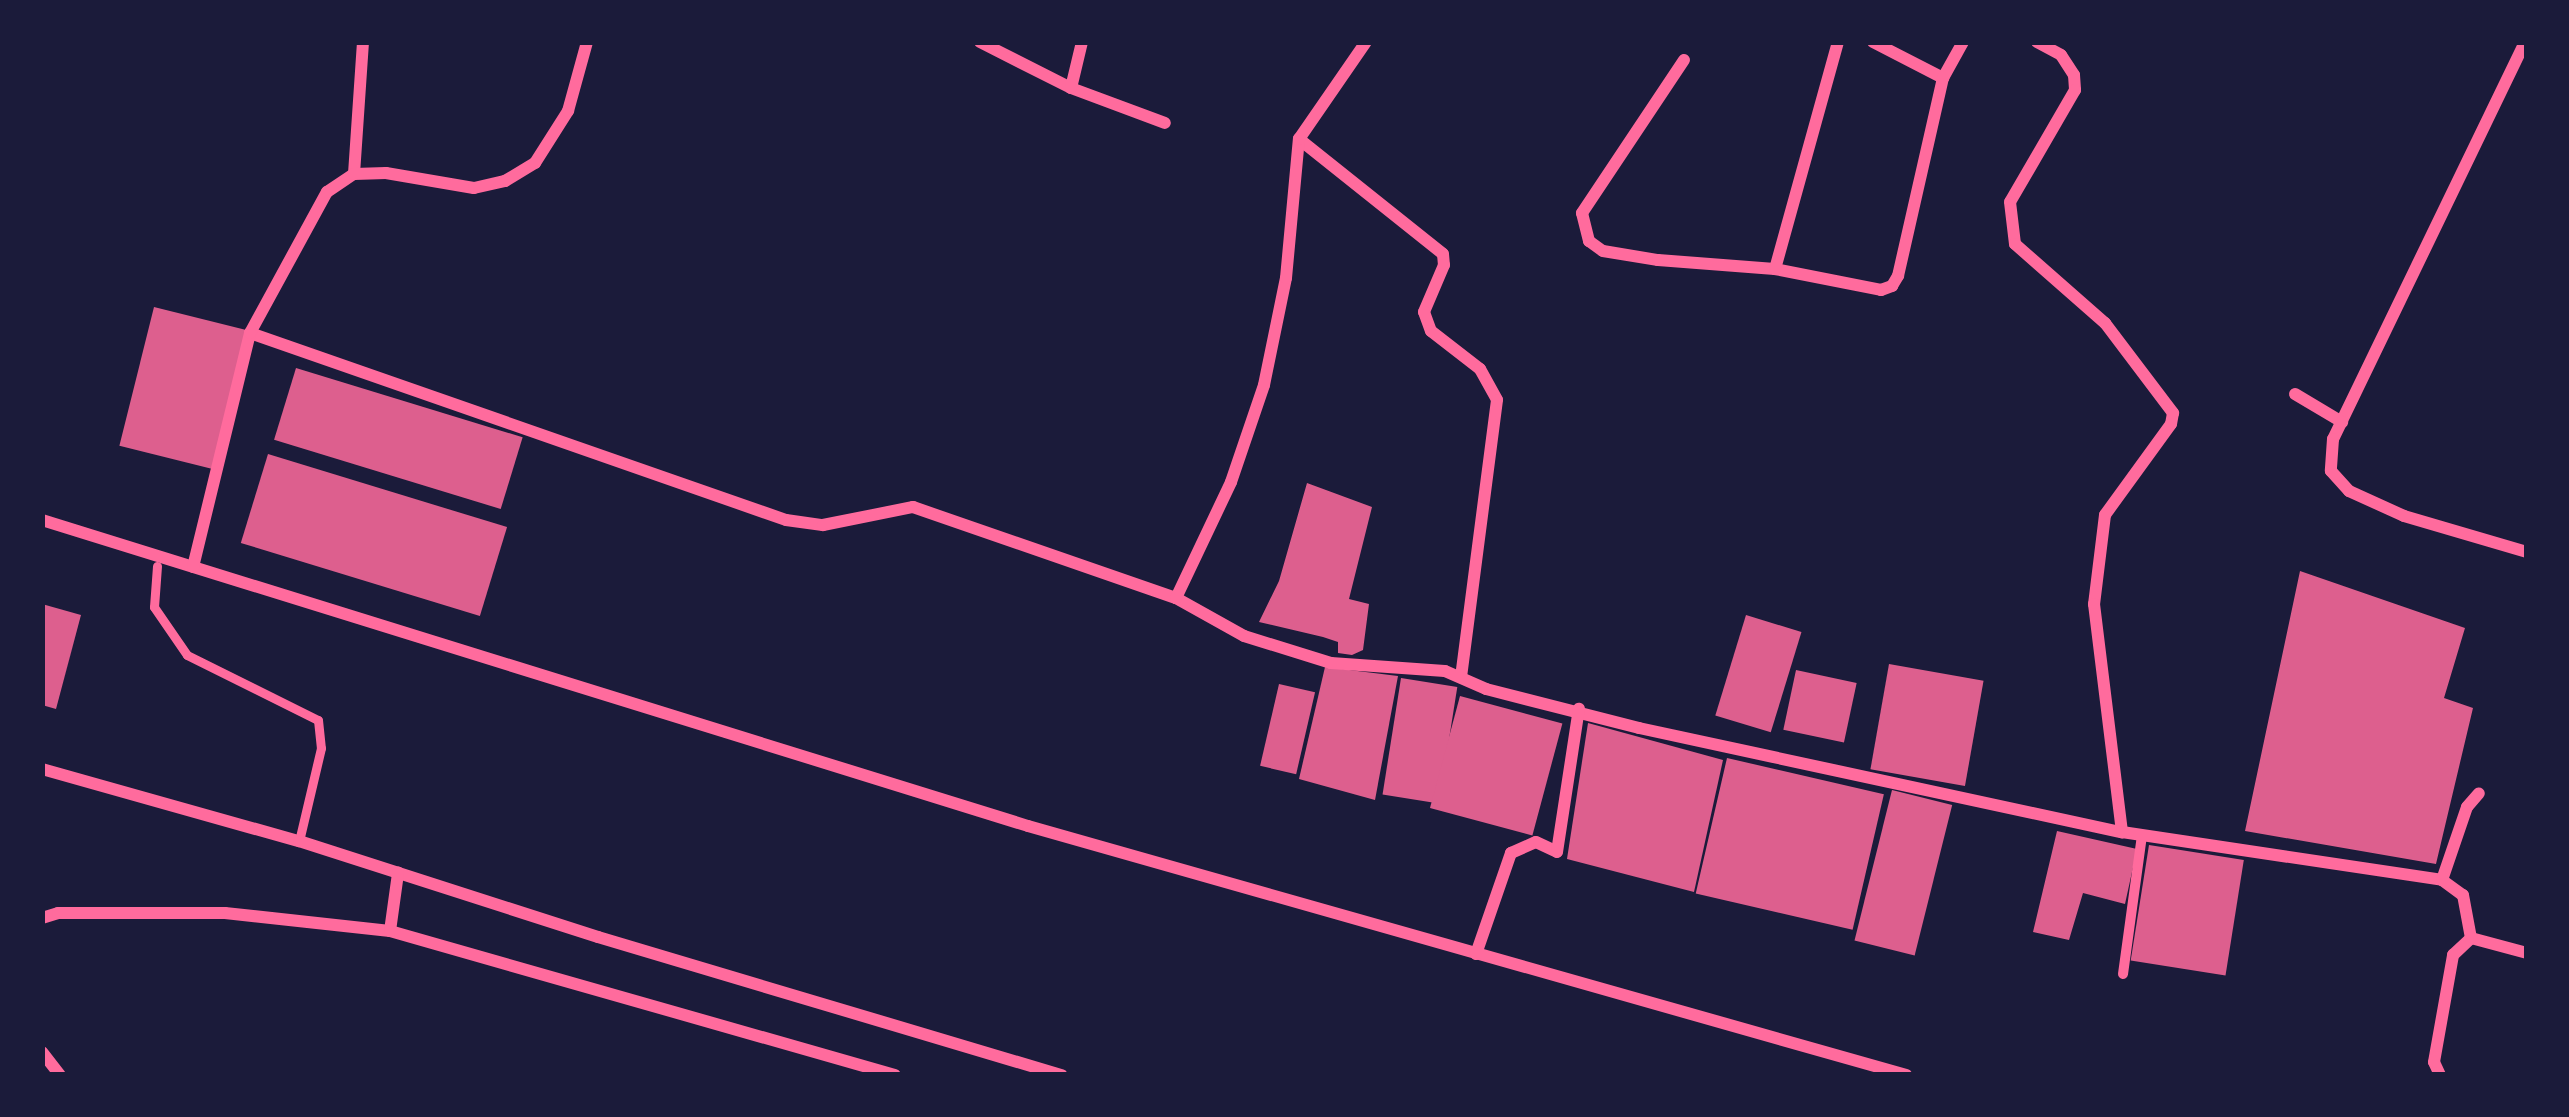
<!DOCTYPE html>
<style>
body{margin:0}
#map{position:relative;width:2569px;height:1117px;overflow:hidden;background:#1b1b3a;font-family:Commissioner,sans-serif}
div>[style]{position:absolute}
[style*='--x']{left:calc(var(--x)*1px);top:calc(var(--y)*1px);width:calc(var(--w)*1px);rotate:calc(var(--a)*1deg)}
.building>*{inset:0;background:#dd5f8e;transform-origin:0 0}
.service>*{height:9px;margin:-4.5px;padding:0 4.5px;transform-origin:4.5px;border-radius:4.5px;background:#ff6b9d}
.pedestrian>*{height:10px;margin:-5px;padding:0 5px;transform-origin:5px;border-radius:5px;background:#ff6b9d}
.minor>*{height:12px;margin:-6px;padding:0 6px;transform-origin:6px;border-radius:6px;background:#ff6b9d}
span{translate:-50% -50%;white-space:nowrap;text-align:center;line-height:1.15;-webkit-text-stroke:12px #1b1b3a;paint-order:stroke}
.frame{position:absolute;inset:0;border:45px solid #1b1b3a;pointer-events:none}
</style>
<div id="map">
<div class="building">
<div style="left:154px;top:307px;width:95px;height:143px;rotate:14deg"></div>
<div style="left:296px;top:368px;width:237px;height:75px;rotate:17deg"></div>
<div style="left:268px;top:454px;width:250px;height:93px;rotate:17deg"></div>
<div style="clip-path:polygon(1307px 483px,1372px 507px,1349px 599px,1369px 604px,1363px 650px,1352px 655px,1338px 653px,1338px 642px,1323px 637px,1259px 622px,1279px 581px)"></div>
<div style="clip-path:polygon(2300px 571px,2465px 628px,2444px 698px,2473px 708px,2436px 864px,2245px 831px)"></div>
<div style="clip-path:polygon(42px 604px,81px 615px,56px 709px,42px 705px)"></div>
<div style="left:1746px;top:615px;width:58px;height:105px;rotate:17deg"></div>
<div style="left:1889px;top:664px;width:96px;height:107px;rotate:10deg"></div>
<div style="clip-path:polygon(1325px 667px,1398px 676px,1375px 800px,1299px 779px)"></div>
<div style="left:1796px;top:670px;width:62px;height:61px;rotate:12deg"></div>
<div style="left:1401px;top:678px;width:57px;height:118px;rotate:9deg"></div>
<div style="left:1279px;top:684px;width:37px;height:84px;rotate:13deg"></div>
<div style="left:1460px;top:696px;width:106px;height:116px;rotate:15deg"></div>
<div style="clip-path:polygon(1588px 723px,1723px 760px,1694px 892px,1567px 859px)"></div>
<div style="left:1727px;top:758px;width:161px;height:139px;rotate:13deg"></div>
<div style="left:1892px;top:790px;width:62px;height:155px;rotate:14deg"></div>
<div style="clip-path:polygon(2057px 831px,2137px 849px,2125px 904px,2083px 893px,2069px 940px,2033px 932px)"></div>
<div style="left:2149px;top:845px;width:96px;height:117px;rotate:9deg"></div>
</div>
<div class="service">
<div style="--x:157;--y:566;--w:41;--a:94.2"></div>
<div style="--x:154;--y:607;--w:58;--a:55.5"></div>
<div style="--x:187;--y:655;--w:146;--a:26.4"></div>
<div style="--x:318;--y:720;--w:28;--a:84"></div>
<div style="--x:321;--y:748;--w:96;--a:103.3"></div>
</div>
<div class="pedestrian">
<div style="--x:2123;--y:974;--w:140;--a:-82.2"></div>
</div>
<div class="minor">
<div style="--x:980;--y:42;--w:102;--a:26.8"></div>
<div style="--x:1071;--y:88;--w:100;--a:20.4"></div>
<div style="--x:1873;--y:42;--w:79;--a:27.2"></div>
<div style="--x:2037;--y:42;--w:27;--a:28"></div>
<div style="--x:2061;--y:55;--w:24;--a:57"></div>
<div style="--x:2074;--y:75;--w:15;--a:86"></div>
<div style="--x:2075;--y:90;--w:129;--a:120.1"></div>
<div style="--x:2010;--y:202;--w:42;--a:83.2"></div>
<div style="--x:2015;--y:244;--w:120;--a:41.3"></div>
<div style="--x:2105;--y:323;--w:113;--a:52.9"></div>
<div style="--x:2173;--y:413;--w:11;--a:100"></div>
<div style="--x:2171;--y:424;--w:112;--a:126"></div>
<div style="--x:2105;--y:515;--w:90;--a:97"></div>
<div style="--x:2094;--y:604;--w:230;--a:83"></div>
<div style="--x:2525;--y:42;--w:441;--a:115.8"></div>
<div style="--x:2333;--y:439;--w:32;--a:94"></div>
<div style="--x:2331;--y:471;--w:27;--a:48"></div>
<div style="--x:2349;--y:491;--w:60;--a:24.4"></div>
<div style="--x:2404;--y:516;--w:128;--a:16.3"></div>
<div style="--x:1684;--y:60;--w:184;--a:123.7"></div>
<div style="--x:1582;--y:213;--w:29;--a:76"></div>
<div style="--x:1589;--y:241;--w:17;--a:36"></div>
<div style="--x:1603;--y:251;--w:56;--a:9.3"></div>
<div style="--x:1658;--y:260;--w:117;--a:4.4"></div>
<div style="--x:1775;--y:269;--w:108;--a:11.2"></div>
<div style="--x:1881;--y:290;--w:12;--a:-20"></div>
<div style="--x:1892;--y:286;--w:12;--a:-59"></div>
<div style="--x:1898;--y:276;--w:203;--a:-77.2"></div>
<div style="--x:1943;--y:78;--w:41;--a:-60.9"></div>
<div style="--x:1071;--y:88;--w:47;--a:-76.6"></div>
<div style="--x:1299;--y:139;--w:184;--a:38.6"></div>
<div style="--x:1443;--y:254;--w:11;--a:85"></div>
<div style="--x:1444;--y:265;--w:51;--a:113.1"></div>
<div style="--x:1424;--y:312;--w:20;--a:70"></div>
<div style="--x:1431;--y:331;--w:62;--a:37.8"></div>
<div style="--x:1480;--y:369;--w:35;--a:61"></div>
<div style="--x:1497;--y:400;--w:278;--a:97.4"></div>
<div style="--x:354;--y:174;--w:132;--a:-86.1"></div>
<div style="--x:1775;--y:269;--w:236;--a:-74.5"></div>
<div style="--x:250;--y:333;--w:568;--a:19.23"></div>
<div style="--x:786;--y:520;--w:37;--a:8"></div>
<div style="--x:823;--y:525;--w:92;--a:-11.3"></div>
<div style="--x:913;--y:507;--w:278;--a:19.1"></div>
<div style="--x:1176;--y:598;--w:78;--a:29.2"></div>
<div style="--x:1244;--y:636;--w:91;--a:17.2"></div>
<div style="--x:1331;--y:663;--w:114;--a:4"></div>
<div style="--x:1445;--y:671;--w:45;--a:23.7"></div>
<div style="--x:1486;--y:689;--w:158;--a:14.3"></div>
<div style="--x:1639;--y:728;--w:494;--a:12.2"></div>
<div style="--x:2122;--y:832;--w:324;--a:8.5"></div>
<div style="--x:2442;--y:880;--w:26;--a:36"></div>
<div style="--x:2463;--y:895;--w:44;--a:79.5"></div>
<div style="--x:2471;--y:938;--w:58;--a:15"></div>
<div style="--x:2295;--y:394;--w:55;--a:30.8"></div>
<div style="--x:42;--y:520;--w:1032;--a:17.24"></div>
<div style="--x:1028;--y:826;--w:913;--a:15.83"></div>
<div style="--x:193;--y:567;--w:241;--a:-76.3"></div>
<div style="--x:250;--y:333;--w:161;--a:-61.4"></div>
<div style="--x:327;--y:192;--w:32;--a:-34"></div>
<div style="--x:354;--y:174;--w:32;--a:-2"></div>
<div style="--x:386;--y:173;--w:89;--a:9.7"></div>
<div style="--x:474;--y:188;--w:32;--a:-13"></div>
<div style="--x:505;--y:181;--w:35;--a:-31"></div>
<div style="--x:535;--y:163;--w:62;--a:-57.6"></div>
<div style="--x:568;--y:111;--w:72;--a:-74.6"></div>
<div style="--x:1176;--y:598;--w:128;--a:-64.6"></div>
<div style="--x:1231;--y:482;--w:102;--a:-71.2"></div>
<div style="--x:1264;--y:385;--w:109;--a:-78.4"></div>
<div style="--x:1286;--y:278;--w:140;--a:-84.7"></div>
<div style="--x:1299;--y:139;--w:118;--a:-55.4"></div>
<div style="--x:42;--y:769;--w:267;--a:15.7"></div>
<div style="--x:299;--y:841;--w:314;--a:17.8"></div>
<div style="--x:598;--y:937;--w:484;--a:16.6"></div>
<div style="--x:2442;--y:880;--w:77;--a:-71.1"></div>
<div style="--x:2467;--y:807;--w:18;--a:-49"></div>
<div style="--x:42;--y:918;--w:17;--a:-17"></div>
<div style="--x:58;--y:913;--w:167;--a:0"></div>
<div style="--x:225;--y:913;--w:166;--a:6.2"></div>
<div style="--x:390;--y:931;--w:525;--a:15.92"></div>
<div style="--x:390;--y:931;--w:59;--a:-82.1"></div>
<div style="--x:1476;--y:954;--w:107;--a:-70.9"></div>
<div style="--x:1511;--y:853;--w:27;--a:-24"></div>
<div style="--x:1536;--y:842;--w:23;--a:25"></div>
<div style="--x:1557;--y:852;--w:145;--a:-81.3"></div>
<div style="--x:42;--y:1052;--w:29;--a:52"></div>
<div style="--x:2440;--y:1075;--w:14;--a:-115"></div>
<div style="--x:2434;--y:1062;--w:109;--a:-79.9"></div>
<div style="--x:2453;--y:955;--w:25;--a:-43"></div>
</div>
<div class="frame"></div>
</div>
